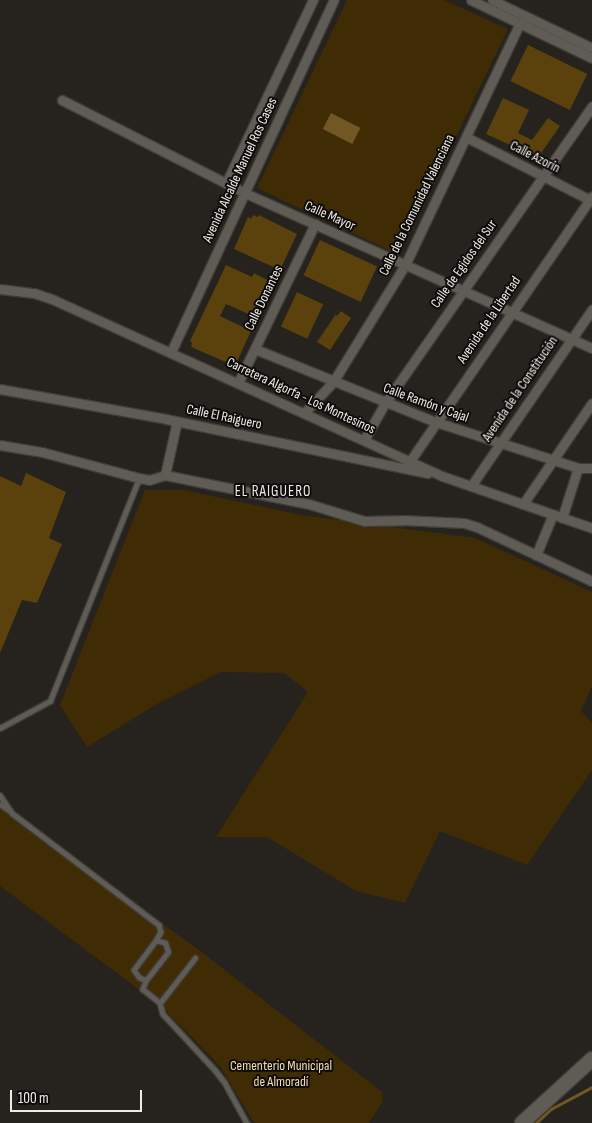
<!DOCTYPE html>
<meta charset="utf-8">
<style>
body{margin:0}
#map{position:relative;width:592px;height:1123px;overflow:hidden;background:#26221d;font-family:"Sofia Sans Condensed",sans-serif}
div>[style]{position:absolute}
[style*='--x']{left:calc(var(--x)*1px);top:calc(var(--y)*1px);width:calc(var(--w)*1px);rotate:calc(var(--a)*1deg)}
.green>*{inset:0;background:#402c04}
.water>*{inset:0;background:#725725;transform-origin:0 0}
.stream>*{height:2.5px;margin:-1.25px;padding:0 1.25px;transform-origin:1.25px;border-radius:1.25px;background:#725725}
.building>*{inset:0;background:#5b410b;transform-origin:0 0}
.roads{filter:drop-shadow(1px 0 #403d38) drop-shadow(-1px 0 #403d38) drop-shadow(0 1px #403d38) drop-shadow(0 -1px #403d38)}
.service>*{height:4.5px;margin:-2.25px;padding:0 2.25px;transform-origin:2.25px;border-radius:2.25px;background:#5f5b55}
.minor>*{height:9px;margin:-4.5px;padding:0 4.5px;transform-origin:4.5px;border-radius:4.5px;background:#5f5b55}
.secondary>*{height:14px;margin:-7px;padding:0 7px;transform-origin:7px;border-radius:7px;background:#5f5b55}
span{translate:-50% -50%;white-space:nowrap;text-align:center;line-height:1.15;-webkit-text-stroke:4px #0e0c0a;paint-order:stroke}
.street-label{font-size:14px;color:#edebe7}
.park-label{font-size:14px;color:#f6dcb1}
.neighbourhood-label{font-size:15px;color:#edebe7;letter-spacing:1px}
.scale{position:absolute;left:10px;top:1090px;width:132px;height:22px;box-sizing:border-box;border:2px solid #edebe7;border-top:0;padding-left:6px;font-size:15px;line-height:18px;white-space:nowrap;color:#edebe7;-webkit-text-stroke:4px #0e0c0a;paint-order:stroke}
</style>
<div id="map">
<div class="green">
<div style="clip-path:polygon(347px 0,444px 0,508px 29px,399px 255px,257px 188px)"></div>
<div style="clip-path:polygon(145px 490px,184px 490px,301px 515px,475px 538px,592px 592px,592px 686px,581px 711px,592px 723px,592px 770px,527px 865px,440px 831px,405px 903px,356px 891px,267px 837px,216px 837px,308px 692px,284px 673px,221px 672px,157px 704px,87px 747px,60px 705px)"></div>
<div style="clip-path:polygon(0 808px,155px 924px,161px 923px,195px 947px,382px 1092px,383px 1101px,369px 1123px,254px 1123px,220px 1066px,161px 1006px,0 886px)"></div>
</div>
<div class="water">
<div style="left:331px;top:113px;width:33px;height:18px;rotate:27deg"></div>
</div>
<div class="stream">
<div style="--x:536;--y:1123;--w:21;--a:-43"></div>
<div style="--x:551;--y:1109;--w:47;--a:-28.2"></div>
</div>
<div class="building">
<div style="left:528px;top:45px;width:66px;height:40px;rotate:26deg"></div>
<div style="clip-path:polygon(503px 98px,529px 110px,518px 133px,532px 140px,548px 118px,560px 126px,537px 159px,520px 147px,519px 149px,486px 134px)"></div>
<div style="clip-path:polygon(253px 215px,258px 217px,259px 215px,297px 234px,280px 270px,234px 249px,248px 217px,251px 219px)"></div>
<div style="left:320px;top:240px;width:63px;height:39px;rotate:25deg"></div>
<div style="clip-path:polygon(226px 265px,252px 277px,254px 273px,273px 283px,257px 318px,226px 304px,220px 316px,251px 331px,235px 366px,191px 347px,192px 343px,190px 341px)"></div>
<div style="left:297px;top:292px;width:29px;height:38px;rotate:25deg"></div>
<div style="clip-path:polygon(341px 311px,351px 318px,330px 350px,317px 342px,336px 314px,337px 316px)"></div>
<div style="clip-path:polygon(26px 473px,66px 492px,49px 538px,62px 544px,37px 603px,22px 600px,0 653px,0 476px,21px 486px)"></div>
</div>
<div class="roads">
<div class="service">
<div style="--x:0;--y:728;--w:57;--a:-28.4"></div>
<div style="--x:50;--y:701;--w:239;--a:-68.2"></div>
<div style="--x:0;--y:795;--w:22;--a:56"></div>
<div style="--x:12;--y:813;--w:185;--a:37.3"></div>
<div style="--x:159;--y:925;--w:7;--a:74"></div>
<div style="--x:161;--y:932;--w:10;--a:119"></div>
<div style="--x:156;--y:941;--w:36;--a:127"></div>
<div style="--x:134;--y:970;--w:9;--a:54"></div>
<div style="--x:139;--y:977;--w:4;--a:27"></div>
<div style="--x:143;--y:979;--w:4;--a:0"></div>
<div style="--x:147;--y:979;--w:34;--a:-52"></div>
<div style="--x:168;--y:952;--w:9;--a:-108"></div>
<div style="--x:165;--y:943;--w:9;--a:-167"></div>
<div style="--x:0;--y:804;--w:11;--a:34"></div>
<div style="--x:147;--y:979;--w:11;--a:112"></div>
<div style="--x:143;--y:989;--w:22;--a:39"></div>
<div style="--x:160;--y:1003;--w:11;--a:75"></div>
<div style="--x:163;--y:1014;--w:76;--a:47.1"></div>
<div style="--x:215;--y:1070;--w:16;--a:52"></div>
<div style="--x:225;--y:1083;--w:46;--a:61.2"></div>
<div style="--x:160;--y:1003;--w:57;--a:-52.1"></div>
</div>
<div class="minor">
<div style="--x:471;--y:0;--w:134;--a:25.6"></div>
<div style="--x:492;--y:0;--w:111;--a:25.6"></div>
<div style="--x:62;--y:100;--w:205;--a:26.9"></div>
<div style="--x:245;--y:193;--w:380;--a:24.1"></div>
<div style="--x:466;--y:137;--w:141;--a:26.9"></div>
<div style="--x:226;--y:183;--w:203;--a:-64.6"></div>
<div style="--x:0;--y:289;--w:34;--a:7"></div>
<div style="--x:34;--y:293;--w:21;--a:19"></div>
<div style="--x:54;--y:300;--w:426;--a:24.4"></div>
<div style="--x:442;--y:476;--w:159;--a:19.1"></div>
<div style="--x:255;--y:349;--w:195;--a:22"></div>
<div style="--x:436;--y:422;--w:149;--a:17.9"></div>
<div style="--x:578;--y:468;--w:14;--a:0"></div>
<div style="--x:171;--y:352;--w:388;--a:-65.2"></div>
<div style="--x:238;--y:383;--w:177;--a:-64.2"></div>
<div style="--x:0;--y:389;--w:169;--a:10.2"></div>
<div style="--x:166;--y:419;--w:267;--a:11.7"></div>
<div style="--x:304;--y:413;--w:42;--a:-46.9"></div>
<div style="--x:333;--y:382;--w:137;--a:-58.4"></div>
<div style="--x:405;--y:265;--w:268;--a:-64.6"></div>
<div style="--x:364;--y:440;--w:43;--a:-60.4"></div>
<div style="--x:385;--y:403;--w:362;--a:-55.1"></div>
<div style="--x:0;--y:445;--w:43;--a:9.5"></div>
<div style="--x:42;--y:452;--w:100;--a:15"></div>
<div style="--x:139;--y:478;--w:10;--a:11"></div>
<div style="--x:149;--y:480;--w:17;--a:-17"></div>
<div style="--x:165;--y:475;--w:147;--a:11.4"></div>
<div style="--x:309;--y:504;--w:58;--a:17.2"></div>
<div style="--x:364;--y:521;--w:39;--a:-1"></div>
<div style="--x:403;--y:520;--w:61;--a:2.8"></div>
<div style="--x:464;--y:523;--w:14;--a:17"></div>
<div style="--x:477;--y:527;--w:127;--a:25.2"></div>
<div style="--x:410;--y:461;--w:321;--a:-55.5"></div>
<div style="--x:165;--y:475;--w:55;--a:-77.5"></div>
<div style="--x:471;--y:486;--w:214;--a:-55.6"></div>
<div style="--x:523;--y:504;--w:122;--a:-55.7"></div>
<div style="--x:562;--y:518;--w:52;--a:-72.3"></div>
<div style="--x:536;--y:555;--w:44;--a:-67.5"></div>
</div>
<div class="secondary">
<div style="--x:522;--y:1123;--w:95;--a:-42.4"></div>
</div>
</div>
<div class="street-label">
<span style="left:535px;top:157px;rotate:27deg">Calle Azorín</span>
<span style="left:240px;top:170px;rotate:-65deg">Avenida Alcalde Manuel Ros Cases</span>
<span style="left:417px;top:205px;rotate:-64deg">Calle de la Comunidad Valenciana</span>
<span style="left:330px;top:216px;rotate:24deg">Calle Mayor</span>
<span style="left:464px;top:264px;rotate:-55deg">Calle de Egidos del Sur</span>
<span style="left:264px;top:298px;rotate:-64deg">Calle Donantes</span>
<span style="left:489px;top:320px;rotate:-56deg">Avenida de la Libertad</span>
<span style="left:520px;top:389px;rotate:-56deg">Avenida de la Constitución</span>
<span style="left:301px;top:396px;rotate:25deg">Carretera Algorfa - Los Montesinos</span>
<span style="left:426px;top:403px;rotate:20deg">Calle Ramón y Cajal</span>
<span style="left:224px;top:417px;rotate:12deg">Calle El Raiguero</span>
</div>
<div class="park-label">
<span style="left:281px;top:1074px">Cementerio Municipal<br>de Almoradí</span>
</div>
<div class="neighbourhood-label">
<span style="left:273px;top:492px">EL RAIGUERO</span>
</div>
<div class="scale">100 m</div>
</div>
